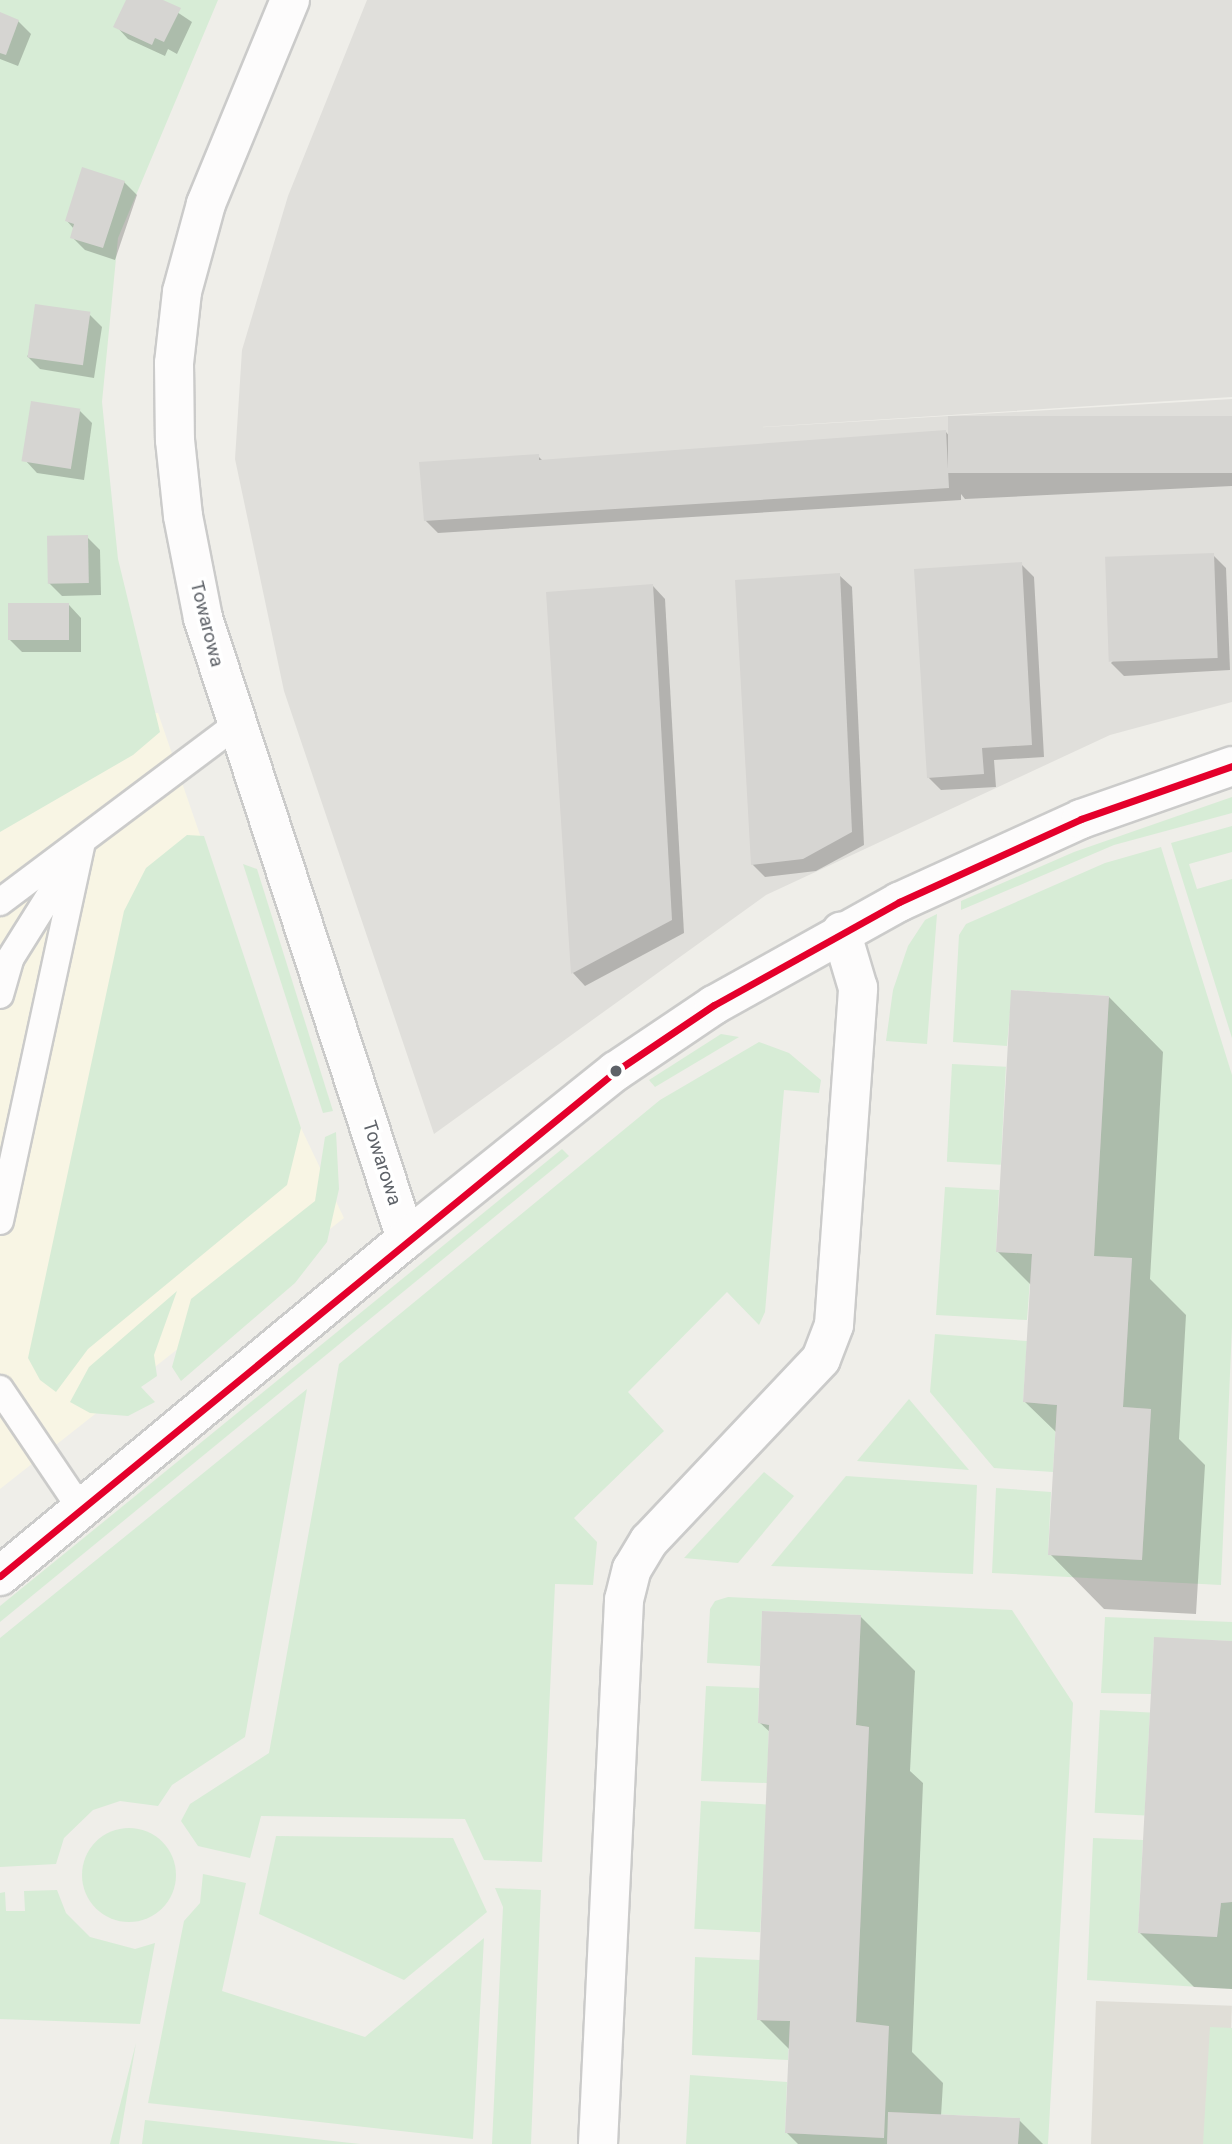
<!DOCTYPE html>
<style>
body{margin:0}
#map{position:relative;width:1232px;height:2144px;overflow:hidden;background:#efeee9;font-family:Roboto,sans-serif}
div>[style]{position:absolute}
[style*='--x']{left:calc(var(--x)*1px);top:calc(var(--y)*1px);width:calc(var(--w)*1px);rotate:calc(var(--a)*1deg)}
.commercial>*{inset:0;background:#f8f5e4}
.industrial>*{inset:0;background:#e0dfdb}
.education>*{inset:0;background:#e0ded7;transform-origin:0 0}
.green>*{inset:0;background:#d7ecd6;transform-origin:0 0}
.round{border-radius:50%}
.shadow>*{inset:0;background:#0003}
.building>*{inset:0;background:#d6d5d2;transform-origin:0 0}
.roads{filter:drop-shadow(2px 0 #cbcbca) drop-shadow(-2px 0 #cbcbca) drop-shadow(0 2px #cbcbca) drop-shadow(0 -2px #cbcbca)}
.lane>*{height:26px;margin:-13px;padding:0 13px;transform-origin:13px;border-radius:13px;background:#fdfcfc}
.street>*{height:38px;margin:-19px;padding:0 19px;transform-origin:19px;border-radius:19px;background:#fdfcfc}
.bus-1>*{height:7px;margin:-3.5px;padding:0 3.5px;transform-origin:3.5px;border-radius:3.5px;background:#e4002b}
.dots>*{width:19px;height:19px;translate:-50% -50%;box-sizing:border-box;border:4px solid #fff;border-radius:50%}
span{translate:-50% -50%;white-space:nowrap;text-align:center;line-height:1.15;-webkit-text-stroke:7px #fff;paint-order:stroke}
.street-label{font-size:19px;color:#5e6268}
</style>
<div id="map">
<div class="commercial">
<div style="clip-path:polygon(158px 713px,301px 1128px,344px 1218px,0 1489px,0 723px,9px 715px)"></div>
</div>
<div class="industrial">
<div style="clip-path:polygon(367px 0,1232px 0,1232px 397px,732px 429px,1232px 399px,1232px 702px,1110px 735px,766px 895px,434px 1134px,284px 691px,235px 459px,242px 350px,288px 196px)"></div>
</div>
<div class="education">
<div style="left:1096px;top:2001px;width:136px;height:143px;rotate:2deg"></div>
</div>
<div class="green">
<div style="clip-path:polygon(0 0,218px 0,118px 238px,102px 402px,118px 559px,160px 732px,133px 755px,0 832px)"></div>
<div style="clip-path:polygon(1232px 797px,1232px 813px,1114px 845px,961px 910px,961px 901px,1074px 852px)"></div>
<div style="clip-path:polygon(1232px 826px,1232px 852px,1189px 864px,1197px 889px,1232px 879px,1232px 1038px,1171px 843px)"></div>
<div style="clip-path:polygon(187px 835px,204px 836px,301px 1128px,287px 1185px,88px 1349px,56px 1392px,40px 1380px,28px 1358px,124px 911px,146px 868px)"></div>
<div style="clip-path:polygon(1161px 847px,1232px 1075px,1232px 1327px,1221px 1585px,992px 1573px,996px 1488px,1051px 1492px,1048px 1555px,1142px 1560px,1151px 1409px,1123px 1407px,1132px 1259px,1094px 1256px,1109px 996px,1012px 990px,1007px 1046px,953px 1042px,959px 935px,966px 924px,1105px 863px)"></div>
<div style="clip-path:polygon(243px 864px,257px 869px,333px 1111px,323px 1113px)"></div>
<div style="clip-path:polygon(937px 914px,927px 1044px,886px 1041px,893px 990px,908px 946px,925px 920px)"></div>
<div style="clip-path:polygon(721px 1034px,739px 1037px,655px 1087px,649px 1080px)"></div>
<div style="clip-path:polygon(759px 1042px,789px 1053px,821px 1080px,819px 1093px,784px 1090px,765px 1312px,759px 1325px,727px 1292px,628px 1392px,664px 1431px,574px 1518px,597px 1542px,593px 1585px,555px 1584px,542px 1862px,484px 1860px,465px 1819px,261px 1816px,250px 1858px,198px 1846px,181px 1821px,190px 1804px,269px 1753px,339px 1364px,660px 1100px)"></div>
<div style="left:952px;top:1064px;width:54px;height:98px;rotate:3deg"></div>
<div style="clip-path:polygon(336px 1132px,339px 1189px,327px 1242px,295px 1283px,181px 1381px,172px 1367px,191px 1299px,315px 1201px,325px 1137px)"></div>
<div style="clip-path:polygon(562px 1149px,569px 1156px,0 1622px,0 1606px)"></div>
<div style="clip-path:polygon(945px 1187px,999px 1190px,996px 1252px,1032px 1254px,1027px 1320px,936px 1315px)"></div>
<div style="clip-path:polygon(177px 1291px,154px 1355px,157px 1376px,141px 1387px,155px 1402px,128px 1416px,90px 1413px,70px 1402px,89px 1367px)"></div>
<div style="clip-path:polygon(935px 1334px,1027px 1341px,1023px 1402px,1057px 1405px,1053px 1472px,994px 1468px,930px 1392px)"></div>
<div style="clip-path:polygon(307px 1389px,245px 1737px,172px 1785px,158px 1806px,120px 1801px,93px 1810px,64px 1838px,56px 1864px,0 1867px,0 1638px)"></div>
<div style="clip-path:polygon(909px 1399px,969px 1470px,857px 1461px)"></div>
<div style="clip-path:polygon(764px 1472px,794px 1496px,738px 1563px,684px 1558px)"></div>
<div style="clip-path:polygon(846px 1476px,977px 1485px,973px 1574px,771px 1566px)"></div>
<div style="clip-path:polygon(728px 1597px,1012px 1610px,1073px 1703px,1048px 2144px,1018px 2144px,1019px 2118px,889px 2112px,887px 2144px,686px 2144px,690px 2075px,787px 2082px,785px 2133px,883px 2138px,856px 2022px,869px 1727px,856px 1725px,861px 1615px,762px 1611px,760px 1666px,707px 1663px,710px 1609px,715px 1601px)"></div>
<div style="clip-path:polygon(1105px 1617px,1232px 1622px,1232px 1641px,1154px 1638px,1151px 1694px,1101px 1693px)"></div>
<div style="clip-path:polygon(706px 1686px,759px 1688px,758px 1722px,769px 1725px,767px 1783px,701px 1781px)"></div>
<div style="left:1100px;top:1710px;width:50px;height:103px;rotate:3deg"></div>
<div style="left:701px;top:1801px;width:66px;height:128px;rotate:3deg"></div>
<div class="round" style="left:82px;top:1828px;width:94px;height:94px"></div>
<div style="clip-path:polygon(276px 1836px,453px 1838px,487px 1912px,404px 1980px,259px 1914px)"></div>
<div style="clip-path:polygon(1093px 1838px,1143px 1840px,1138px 1933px,1217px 1937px,1221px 1903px,1232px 1902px,1232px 1989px,1087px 1980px)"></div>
<div style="clip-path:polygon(203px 1874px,246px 1883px,222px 1991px,365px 2037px,484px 1938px,473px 2139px,148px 2103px,184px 1921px,200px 1903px)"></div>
<div style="clip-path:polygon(495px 1888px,541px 1890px,531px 2144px,492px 2144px,503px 1907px)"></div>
<div style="clip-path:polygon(57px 1890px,66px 1913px,90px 1937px,135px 1949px,155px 1943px,140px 2024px,0 2019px,0 1893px,5px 1892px,6px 1911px,25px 1911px,24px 1891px)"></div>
<div style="clip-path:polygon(695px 1957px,760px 1960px,757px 2020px,790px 2021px,788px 2060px,692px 2055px)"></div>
<div style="clip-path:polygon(1210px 2027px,1232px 2028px,1232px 2144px,1203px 2144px)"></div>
<div style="clip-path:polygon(136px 2043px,119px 2144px,110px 2144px)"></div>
<div style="clip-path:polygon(145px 2120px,360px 2144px,142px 2144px)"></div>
</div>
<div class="shadow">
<div style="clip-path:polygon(128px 0,159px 0,192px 22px,177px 54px,168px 49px,165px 56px,128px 39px,116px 26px)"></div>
<div style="clip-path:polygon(0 14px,18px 21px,31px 34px,18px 66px,0 59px)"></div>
<div style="clip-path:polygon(124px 182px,137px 195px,115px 260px,85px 250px,72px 237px,74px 229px,67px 221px)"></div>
<div style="clip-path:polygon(89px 314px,102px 327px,94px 378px,40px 369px,27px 356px)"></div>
<div style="clip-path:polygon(79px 410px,92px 423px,84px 480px,37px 473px,25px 460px)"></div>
<div style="clip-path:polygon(1232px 418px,1232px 486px,965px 499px,961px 494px,961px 500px,438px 533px,425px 520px,538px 456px,543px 461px,946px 432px,950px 437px)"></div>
<div style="clip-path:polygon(87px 537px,100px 550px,101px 595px,62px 596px,49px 583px)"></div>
<div style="clip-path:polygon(1213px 555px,1226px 568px,1230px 670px,1124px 676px,1111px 663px)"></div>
<div style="clip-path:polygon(1021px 564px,1034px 577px,1044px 757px,994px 760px,996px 787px,941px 790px,928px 777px)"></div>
<div style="clip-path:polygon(839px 575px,852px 587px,864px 845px,816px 871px,765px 877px,752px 864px)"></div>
<div style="clip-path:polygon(653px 586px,665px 599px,684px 933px,585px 986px,573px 973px,548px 593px)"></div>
<div style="clip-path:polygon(69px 605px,81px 618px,81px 652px,22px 652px,9px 639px)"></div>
<div style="clip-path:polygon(1109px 997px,1163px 1052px,1150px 1279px,1186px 1315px,1179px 1439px,1205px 1465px,1196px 1614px,1104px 1609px,1050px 1554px,1057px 1433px,1025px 1402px,1032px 1286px,998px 1252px)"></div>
<div style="clip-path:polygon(860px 1616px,915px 1671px,910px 1771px,923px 1783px,912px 2052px,943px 2083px,941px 2116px,1019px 2120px,1043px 2144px,798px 2144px,786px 2132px,790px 2050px,759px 2019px,771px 1733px,759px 1722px)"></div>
<div style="clip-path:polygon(1232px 1643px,1232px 1989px,1194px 1987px,1139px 1932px)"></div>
</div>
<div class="building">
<div style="clip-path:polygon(126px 0,163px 0,181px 8px,164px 42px,155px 38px,152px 45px,113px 27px)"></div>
<div style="clip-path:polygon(0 12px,19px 20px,6px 55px,0 53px)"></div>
<div style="clip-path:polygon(82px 167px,125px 181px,103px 248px,70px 238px,74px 224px,65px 221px)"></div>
<div style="left:35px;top:304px;width:56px;height:54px;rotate:8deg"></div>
<div style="left:31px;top:401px;width:50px;height:61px;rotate:9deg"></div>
<div style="left:1232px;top:416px;width:57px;height:284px;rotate:90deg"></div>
<div style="clip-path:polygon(946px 430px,949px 488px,424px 521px,419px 462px,539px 454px,539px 460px)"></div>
<div style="left:88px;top:535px;width:48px;height:41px;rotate:89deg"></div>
<div style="left:1214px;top:553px;width:105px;height:109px;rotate:88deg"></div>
<div style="clip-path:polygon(1022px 562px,1032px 745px,982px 748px,984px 774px,927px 778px,914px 569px)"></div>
<div style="clip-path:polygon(840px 573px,852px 832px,803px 859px,751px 865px,735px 580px)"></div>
<div style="clip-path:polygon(653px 584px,672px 920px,571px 974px,546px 592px)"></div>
<div style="left:8px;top:603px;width:61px;height:37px"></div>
<div style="clip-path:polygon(1011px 990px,1109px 996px,1094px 1256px,1132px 1258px,1123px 1407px,1151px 1409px,1142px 1560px,1048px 1555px,1057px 1405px,1023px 1402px,1032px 1254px,996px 1252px)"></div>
<div style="clip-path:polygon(762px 1611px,861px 1615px,856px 1725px,869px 1727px,856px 2022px,889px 2026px,884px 2138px,785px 2133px,790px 2021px,757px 2020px,769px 1725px,758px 1723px)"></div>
<div style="clip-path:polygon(1154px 1637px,1232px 1641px,1232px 1902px,1221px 1903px,1217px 1937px,1138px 1933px)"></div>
<div style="clip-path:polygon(888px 2112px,1020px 2118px,1018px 2144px,887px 2144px)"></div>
</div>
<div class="roads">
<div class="lane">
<div style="--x:0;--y:902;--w:295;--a:-36.9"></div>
<div style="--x:0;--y:995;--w:37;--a:-74"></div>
<div style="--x:10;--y:959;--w:119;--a:-58"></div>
<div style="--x:0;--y:1221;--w:388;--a:-77.8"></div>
<div style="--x:0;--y:1389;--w:148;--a:56"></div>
</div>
<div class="street">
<div style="--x:290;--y:0;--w:221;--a:112.4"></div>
<div style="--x:206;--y:204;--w:91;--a:105.3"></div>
<div style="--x:182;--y:292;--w:71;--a:96.4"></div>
<div style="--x:174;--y:363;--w:77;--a:89.3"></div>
<div style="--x:175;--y:440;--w:76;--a:84"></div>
<div style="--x:183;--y:516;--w:104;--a:78.9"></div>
<div style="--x:203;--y:618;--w:653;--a:71.9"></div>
<div style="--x:0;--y:1576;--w:528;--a:-39.69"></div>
<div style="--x:406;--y:1239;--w:269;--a:-38.7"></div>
<div style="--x:616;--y:1071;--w:118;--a:-34"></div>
<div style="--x:714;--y:1005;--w:212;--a:-29.1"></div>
<div style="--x:899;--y:902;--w:200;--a:-24.5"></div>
<div style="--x:1081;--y:819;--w:160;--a:-19.3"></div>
<div style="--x:598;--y:2144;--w:545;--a:-87.26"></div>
<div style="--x:624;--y:1600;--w:32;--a:-76"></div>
<div style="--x:632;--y:1569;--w:33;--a:-59"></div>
<div style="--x:649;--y:1541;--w:250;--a:-46.6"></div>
<div style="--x:821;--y:1359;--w:36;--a:-69"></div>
<div style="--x:834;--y:1325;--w:338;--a:-85.9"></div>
<div style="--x:858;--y:988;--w:59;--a:-106.6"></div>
</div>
</div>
<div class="bus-1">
<div style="--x:0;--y:1576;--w:797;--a:-39.35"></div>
<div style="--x:616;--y:1071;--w:118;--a:-34"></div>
<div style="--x:714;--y:1005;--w:212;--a:-29.1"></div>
<div style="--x:899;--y:902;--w:200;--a:-24.5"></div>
<div style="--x:1081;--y:819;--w:160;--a:-19.3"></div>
</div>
<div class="dots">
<div style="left:616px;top:1071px;background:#5e6268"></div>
</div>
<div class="street-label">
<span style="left:207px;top:624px;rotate:76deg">Towarowa</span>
<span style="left:382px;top:1163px;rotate:72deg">Towarowa</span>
</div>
</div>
